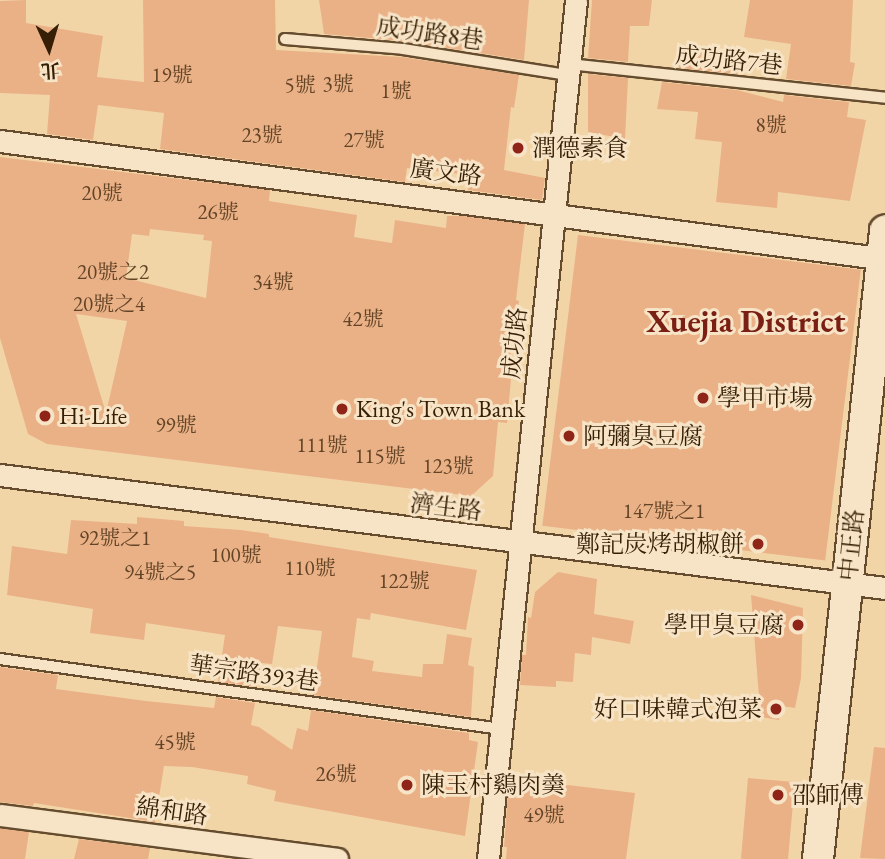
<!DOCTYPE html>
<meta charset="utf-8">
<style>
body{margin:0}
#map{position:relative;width:885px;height:859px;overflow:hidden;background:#f2d5a7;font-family:"EB Garamond","Noto Serif TC",serif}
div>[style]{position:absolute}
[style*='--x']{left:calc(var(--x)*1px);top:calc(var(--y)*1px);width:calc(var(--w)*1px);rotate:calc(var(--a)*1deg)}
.building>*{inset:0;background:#eab187;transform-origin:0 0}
.roads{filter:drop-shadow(2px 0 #654c2e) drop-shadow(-2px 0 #654c2e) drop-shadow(0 2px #654c2e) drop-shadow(0 -2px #654c2e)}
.service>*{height:10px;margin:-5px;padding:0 5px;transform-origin:5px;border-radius:5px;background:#f7e4c6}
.minor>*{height:21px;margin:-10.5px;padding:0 10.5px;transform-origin:10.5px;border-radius:10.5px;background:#f7e4c6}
.secondary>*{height:30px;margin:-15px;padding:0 15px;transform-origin:15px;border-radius:15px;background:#f7e4c6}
.dots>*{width:19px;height:19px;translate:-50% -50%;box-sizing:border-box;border:4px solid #f7e4c6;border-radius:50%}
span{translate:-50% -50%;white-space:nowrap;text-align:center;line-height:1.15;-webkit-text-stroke:6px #f7e4c6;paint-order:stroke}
.number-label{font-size:21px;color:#634426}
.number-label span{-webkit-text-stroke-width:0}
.street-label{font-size:24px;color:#361f05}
.poi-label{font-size:24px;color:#361f05}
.left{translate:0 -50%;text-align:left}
.right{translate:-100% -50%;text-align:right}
.district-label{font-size:32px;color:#7a1f14;font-weight:700}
.north{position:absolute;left:14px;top:14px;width:70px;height:70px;-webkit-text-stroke:5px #f7e4c6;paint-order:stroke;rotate:176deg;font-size:19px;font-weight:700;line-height:28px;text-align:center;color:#361f05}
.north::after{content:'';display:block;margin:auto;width:24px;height:32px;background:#361f05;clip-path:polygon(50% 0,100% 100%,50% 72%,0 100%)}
</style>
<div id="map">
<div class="building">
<div style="clip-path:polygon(26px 0,26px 23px,103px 36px,97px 77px,144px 82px,143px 0,275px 0,276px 50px,402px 57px,519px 75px,514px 108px,511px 107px,504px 170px,545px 178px,542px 200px,468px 190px,470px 175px,407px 168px,405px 182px,160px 149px,164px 113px,98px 105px,93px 140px,47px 134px,50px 95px,0 93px,0 1px)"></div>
<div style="clip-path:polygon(319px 0,529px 0,524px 60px,404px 41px,324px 34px)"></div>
<div style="clip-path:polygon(592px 0,652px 0,649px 26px,630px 26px,628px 62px,588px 58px)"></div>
<div style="clip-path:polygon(750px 0,853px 0,850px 62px,855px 63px,851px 86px,786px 79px,791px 44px,744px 37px)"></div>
<div style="clip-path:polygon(680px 45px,702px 48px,702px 54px,738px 57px,738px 74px,679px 68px)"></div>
<div style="clip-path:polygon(588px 74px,628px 78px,625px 139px,588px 132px)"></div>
<div style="clip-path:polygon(662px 82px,737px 90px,783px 102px,784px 95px,849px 102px,847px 117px,866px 120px,850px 201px,778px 192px,777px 208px,716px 202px,722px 142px,695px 139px,698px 112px,657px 109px)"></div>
<div style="clip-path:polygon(evenodd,0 157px,270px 190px,269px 201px,357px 215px,354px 237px,392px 243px,395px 220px,446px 228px,447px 216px,463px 216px,525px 224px,516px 300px,519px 301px,507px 378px,511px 379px,507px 423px,498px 422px,493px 476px,471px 496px,47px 444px,28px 434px,0 338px,0 157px,150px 229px,204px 235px,203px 240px,212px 241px,206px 298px,126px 278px,132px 234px,149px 236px,150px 229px,0 157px,76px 314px,127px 321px,106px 413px,76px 314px)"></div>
<div style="left:578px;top:235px;width:285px;height:293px;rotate:7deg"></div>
<div style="clip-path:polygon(137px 517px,184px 521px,184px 526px,241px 530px,269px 534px,269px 537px,477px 570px,466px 630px,371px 613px,370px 620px,357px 618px,352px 657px,374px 661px,372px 671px,422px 677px,423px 664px,443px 664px,447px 634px,472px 638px,468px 665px,474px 667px,471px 717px,313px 695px,322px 631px,278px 626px,272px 664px,261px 663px,257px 687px,218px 682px,225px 635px,146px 623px,144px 640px,90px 633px,93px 609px,7px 595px,12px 546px,67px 554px,71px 520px,137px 524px)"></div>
<div style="clip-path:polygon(558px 572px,597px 579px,594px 614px,634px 621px,630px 644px,592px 637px,591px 655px,575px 653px,573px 682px,556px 681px,556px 687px,520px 685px,522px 655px,526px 655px,528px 617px,531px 618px,535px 592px)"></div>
<div style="clip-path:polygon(751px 595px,803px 608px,801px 678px,795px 708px,782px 706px,779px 720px,749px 715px,753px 696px,759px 697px)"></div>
<div style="clip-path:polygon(0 667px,58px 675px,56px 689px,146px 701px,214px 708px,216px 697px,255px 703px,251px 725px,259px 727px,292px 750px,297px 728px,308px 731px,311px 710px,469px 733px,469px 740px,478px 742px,465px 836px,274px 801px,276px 791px,247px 784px,248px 776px,192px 767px,164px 766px,155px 822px,34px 803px,33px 806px,0 802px)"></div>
<div style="clip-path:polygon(874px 747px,885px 748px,885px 859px,860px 858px)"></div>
<div style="clip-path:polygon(509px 778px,635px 793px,626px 859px,506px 859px,507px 847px,504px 847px)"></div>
<div style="left:748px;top:778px;width:47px;height:81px;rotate:5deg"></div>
<div style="clip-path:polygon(0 828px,29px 832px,25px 859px,0 859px)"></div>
<div style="clip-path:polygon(79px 839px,150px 848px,148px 859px,74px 859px)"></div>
</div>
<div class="roads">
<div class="service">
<div style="--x:285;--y:39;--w:118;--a:4.8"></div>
<div style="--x:403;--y:49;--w:167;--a:9"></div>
<div style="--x:569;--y:64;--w:318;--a:6.1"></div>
<div style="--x:0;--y:659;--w:506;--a:7.95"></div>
</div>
<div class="minor">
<div style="--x:0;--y:141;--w:893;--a:7.59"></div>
<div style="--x:0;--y:475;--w:892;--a:7.28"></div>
<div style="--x:0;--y:815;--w:340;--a:7.4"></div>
<div style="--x:488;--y:859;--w:863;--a:-84.15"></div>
</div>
<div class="secondary">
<div style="--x:818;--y:859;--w:632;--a:-83.91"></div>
</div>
</div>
<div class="dots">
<div style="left:518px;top:148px;background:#8f2418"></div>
<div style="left:703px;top:398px;background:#8f2418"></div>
<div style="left:342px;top:409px;background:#8f2418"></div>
<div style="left:45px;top:416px;background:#8f2418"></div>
<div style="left:569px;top:436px;background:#8f2418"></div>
<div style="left:758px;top:544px;background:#8f2418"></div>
<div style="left:798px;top:625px;background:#8f2418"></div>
<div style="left:776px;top:709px;background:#8f2418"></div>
<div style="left:407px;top:785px;background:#8f2418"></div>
<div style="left:778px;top:795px;background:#8f2418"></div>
</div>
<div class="number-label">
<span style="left:172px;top:75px">19號</span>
<span style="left:338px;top:84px">3號</span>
<span style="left:300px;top:85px">5號</span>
<span style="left:396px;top:91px">1號</span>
<span style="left:771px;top:125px">8號</span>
<span style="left:262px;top:135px">23號</span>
<span style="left:364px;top:140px">27號</span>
<span style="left:102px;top:193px">20號</span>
<span style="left:218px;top:212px">26號</span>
<span style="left:113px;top:272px">20號之2</span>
<span style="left:273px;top:282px">34號</span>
<span style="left:109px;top:304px">20號之4</span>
<span style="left:363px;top:319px">42號</span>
<span style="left:176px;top:425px">99號</span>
<span style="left:322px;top:445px">111號</span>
<span style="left:380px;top:456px">115號</span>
<span style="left:448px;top:466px">123號</span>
<span style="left:664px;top:511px">147號之1</span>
<span style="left:115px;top:538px">92號之1</span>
<span style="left:236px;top:555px">100號</span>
<span style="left:310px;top:568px">110號</span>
<span style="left:160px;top:572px">94號之5</span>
<span style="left:404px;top:581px">122號</span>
<span style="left:175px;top:742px">45號</span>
<span style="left:336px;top:774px">26號</span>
<span style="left:544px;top:815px">49號</span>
</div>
<div class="street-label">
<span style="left:430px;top:33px;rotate:8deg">成功路8巷</span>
<span style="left:729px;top:60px;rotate:6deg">成功路7巷</span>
<span style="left:446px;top:172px;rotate:7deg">廣文路</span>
<span style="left:514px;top:343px;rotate:-84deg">成功路</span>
<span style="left:446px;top:507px;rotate:7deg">濟生路</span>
<span style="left:851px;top:545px;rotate:-84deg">中正路</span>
<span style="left:254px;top:673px;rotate:8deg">華宗路393巷</span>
<span style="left:172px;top:811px;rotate:8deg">綿和路</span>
</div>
<div class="poi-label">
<span class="left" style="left:532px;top:148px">潤德素食</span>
<span class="left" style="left:717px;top:398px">學甲市場</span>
<span class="left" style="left:356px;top:409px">King's Town Bank</span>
<span class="left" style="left:59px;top:416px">Hi-Life</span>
<span class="left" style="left:583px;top:436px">阿彌臭豆腐</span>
<span class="right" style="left:744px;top:544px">鄭記炭烤胡椒餅</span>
<span class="right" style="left:784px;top:625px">學甲臭豆腐</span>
<span class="right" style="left:762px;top:709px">好口味韓式泡菜</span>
<span class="left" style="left:421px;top:785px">陳玉村鷄肉羮</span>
<span class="left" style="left:792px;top:795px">邵師傅</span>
</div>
<div class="district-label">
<span style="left:746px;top:321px">Xuejia District</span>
</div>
<div class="north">北</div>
</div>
